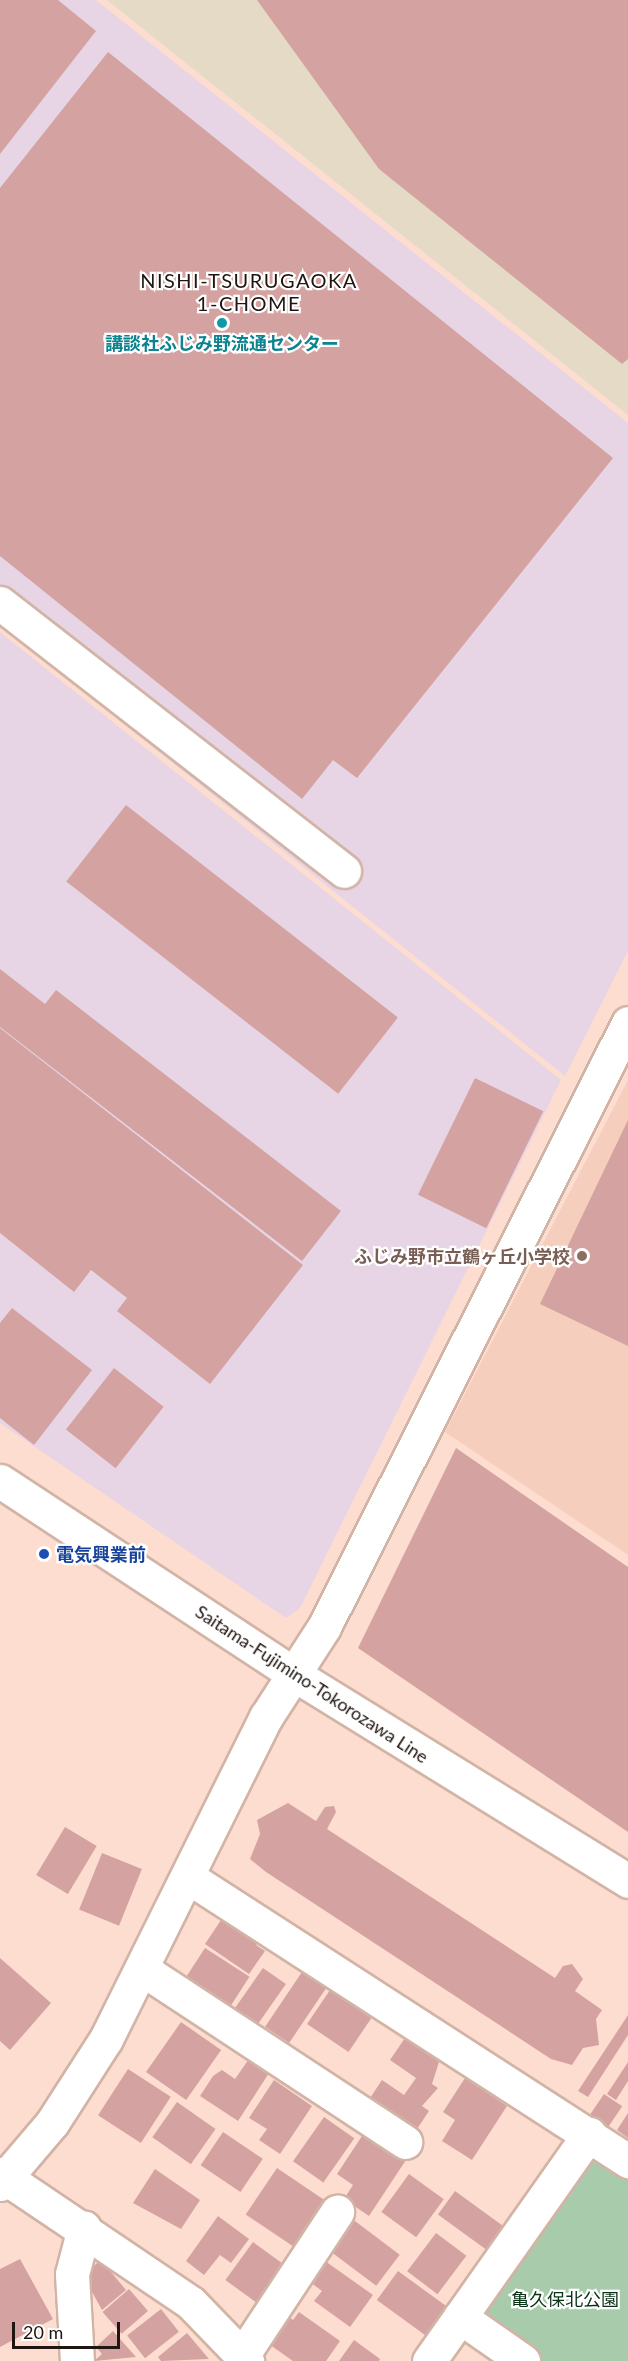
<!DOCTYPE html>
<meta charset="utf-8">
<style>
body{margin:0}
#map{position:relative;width:628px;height:2361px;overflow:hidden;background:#fdddcf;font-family:Lato,"Noto Sans JP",sans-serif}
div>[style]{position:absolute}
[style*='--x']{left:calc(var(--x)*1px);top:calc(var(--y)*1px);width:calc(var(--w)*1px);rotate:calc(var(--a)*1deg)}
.commercial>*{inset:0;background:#e5dac5}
.industrial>*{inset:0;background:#e7d4e4}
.built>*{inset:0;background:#f6cebd}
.green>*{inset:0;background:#a8cbac}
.building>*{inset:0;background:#d4a3a1;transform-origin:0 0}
.roads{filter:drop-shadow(2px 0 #d2b4a6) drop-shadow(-2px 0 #d2b4a6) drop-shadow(0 2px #d2b4a6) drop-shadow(0 -2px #d2b4a6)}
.minor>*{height:33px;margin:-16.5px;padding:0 16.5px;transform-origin:16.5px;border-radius:16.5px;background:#fff}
.major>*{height:33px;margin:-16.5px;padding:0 16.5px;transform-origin:16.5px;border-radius:16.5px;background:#fff}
.dots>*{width:16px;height:16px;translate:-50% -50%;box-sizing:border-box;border:3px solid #fff;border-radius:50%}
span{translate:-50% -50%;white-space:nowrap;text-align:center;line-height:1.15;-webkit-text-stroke:4.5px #fff;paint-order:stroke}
.culture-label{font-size:18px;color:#0d838f;font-weight:700}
.education-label{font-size:18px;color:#785e54;font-weight:700}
.right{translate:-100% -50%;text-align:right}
.transit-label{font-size:18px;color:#164399;font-weight:700}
.left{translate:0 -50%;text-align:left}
.street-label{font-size:18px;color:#201510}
.park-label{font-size:18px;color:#0a3315}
.neighbourhood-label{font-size:20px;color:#201510;letter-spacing:1.5px}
.scale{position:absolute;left:12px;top:2322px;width:108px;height:27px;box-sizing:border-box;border:3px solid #201510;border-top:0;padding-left:8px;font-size:18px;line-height:21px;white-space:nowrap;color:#201510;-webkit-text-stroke:4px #fff;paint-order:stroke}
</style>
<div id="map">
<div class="commercial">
<div style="clip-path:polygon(107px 0,628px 0,628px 415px)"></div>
</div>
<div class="industrial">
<div style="clip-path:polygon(0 0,96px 0,628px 423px,628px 951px,565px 1076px,0 625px)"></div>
<div style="clip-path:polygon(0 632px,561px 1080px,300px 1608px,286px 1618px,0 1423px)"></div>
</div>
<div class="built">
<div style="clip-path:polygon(628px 1080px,628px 1555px,445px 1432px)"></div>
</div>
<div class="green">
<div style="clip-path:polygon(601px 2160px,628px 2178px,628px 2361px,539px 2361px,487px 2326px,484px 2305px,582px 2166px)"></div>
</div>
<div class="building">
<div style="clip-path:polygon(0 0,58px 0,96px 31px,0 154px)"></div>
<div style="clip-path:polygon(257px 0,628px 0,628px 359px,622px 364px,379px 169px)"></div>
<div style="clip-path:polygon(108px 52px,613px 458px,357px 778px,333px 760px,302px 799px,0 556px,0 188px)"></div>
<div style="left:126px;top:805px;width:345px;height:97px;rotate:38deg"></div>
<div style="clip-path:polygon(0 969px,45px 1004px,56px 990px,341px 1211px,302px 1261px,0 1027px)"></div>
<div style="clip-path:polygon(0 1028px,303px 1265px,210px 1384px,117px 1311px,127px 1298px,91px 1270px,74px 1292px,0 1233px)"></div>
<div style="left:475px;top:1078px;width:76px;height:130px;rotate:26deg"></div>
<div style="clip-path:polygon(628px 1120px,628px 1346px,540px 1304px)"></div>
<div style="clip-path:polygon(12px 1308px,92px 1370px,34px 1445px,0 1418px,0 1323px)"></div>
<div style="left:114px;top:1368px;width:63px;height:78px;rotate:38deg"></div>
<div style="clip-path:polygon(456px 1448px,628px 1567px,628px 1832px,358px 1648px)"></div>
<div style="clip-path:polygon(288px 1803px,316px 1821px,325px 1807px,334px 1806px,336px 1812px,327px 1829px,555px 1978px,563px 1966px,572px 1964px,583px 1979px,575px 1991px,602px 2010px,596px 2019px,599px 2045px,583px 2048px,572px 2065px,551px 2059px,266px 1872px,250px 1859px,260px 1834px,257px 1820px)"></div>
<div style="left:65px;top:1827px;width:37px;height:56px;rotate:31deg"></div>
<div style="left:102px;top:1853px;width:43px;height:61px;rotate:22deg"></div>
<div style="clip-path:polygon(221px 1920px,259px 1941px,256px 1945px,265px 1951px,249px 1974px,205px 1944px)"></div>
<div style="left:205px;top:1948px;width:53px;height:37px;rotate:33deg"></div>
<div style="clip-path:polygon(0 1958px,51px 2003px,10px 2050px,0 2041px)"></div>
<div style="left:263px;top:1968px;width:28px;height:50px;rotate:35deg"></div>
<div style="left:302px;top:1972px;width:29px;height:66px;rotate:34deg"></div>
<div style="left:330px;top:1990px;width:50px;height:41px;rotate:34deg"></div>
<div style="clip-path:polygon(628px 2015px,628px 2035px,588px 2097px,578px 2091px)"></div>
<div style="left:181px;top:2022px;width:49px;height:61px;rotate:35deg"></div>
<div style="clip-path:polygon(405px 2038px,439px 2062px,432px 2084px,438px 2088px,422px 2106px,429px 2111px,415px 2132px,368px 2101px,382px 2080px,404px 2095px,416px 2078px,390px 2060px)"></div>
<div style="clip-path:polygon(249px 2059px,269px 2073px,238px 2121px,200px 2096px,213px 2076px,222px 2070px,235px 2079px)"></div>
<div style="clip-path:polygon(628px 2062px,628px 2081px,616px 2100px,607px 2094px)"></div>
<div style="left:128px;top:2069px;width:51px;height:55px;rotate:33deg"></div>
<div style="clip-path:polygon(465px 2078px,507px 2106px,472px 2160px,442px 2141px,455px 2120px,443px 2112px)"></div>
<div style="clip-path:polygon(274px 2080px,312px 2106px,280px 2154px,259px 2140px,267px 2129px,249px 2118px)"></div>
<div style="left:604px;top:2094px;width:22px;height:26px;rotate:34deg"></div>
<div style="left:177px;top:2102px;width:47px;height:43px;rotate:35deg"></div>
<div style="clip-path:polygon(628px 2113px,628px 2138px,617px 2130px)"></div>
<div style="left:324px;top:2117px;width:37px;height:54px;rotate:35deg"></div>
<div style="left:223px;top:2132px;width:48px;height:40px;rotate:34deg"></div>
<div style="clip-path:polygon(362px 2136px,406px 2160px,369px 2216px,344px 2199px,353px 2185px,337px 2174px)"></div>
<div style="left:277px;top:2168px;width:62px;height:56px;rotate:34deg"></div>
<div style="clip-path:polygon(155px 2169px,200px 2200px,181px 2229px,133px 2203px)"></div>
<div style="left:409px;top:2174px;width:43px;height:47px;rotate:36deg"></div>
<div style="left:455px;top:2191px;width:65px;height:29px;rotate:36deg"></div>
<div style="left:347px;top:2215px;width:66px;height:39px;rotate:37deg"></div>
<div style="clip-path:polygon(218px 2216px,249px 2239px,231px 2263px,220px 2255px,204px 2275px,186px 2261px)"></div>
<div style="left:436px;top:2233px;width:38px;height:48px;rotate:37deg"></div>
<div style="left:253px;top:2242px;width:39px;height:47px;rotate:36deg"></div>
<div style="clip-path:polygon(20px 2259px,53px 2319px,0 2347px,0 2269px)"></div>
<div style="clip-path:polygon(101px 2260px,126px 2290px,102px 2310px,86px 2281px,86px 2272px)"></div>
<div style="clip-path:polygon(325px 2261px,373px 2295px,350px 2327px,314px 2301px,322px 2291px,310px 2282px)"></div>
<div style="left:398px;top:2271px;width:65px;height:36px;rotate:36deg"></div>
<div style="left:129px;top:2289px;width:29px;height:35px;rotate:49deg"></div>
<div style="left:161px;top:2309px;width:29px;height:43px;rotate:52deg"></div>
<div style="clip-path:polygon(283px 2312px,293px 2320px,299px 2312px,340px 2341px,326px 2361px,293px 2361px,263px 2340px)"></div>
<div style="clip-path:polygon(113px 2331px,136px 2357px,94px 2361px,102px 2354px,96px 2347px)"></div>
<div style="clip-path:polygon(187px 2333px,209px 2359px,161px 2361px,158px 2357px)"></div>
<div style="clip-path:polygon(354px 2340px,380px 2359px,379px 2361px,339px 2361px)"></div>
</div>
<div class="roads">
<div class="minor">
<div style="--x:0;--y:603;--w:436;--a:37.9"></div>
<div style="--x:188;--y:1877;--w:524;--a:32.84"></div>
<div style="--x:142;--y:1969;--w:315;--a:33.3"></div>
<div style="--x:0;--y:2174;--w:230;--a:34"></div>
<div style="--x:191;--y:2303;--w:81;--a:46"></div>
<div style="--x:0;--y:2184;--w:80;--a:-49.6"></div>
<div style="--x:52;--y:2123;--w:100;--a:-57.3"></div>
<div style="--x:106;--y:2039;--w:360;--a:-63.6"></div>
<div style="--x:266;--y:1717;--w:107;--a:-57.2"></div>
<div style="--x:324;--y:1627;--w:676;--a:-63.28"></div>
<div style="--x:460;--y:2317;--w:77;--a:34.9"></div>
<div style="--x:242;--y:2356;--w:173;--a:-56.6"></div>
<div style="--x:77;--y:2361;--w:87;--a:-93.3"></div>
<div style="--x:72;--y:2274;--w:48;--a:-75.4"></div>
<div style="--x:429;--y:2361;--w:278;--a:-54.8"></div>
</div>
<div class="major">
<div style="--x:0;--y:1481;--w:353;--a:33.3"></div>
<div style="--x:295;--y:1675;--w:392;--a:31.7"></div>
</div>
</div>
<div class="dots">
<div style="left:222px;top:323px;background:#0f9aa8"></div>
<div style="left:582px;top:1256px;background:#8d6e63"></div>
<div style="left:44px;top:1554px;background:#1a4fb4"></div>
</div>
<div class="culture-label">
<span style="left:222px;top:343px">講談社ふじみ野流通センター</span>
</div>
<div class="education-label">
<span class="right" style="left:570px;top:1256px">ふじみ野市立鶴ヶ丘小学校</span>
</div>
<div class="transit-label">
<span class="left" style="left:56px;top:1554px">電気興業前</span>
</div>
<div class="street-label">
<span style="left:312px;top:1684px;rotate:33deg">Saitama-Fujimino-Tokorozawa Line</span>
</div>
<div class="park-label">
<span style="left:565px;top:2299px">亀久保北公園</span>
</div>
<div class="neighbourhood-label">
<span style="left:249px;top:292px">NISHI-TSURUGAOKA<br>1-CHOME</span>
</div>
<div class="scale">20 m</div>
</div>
